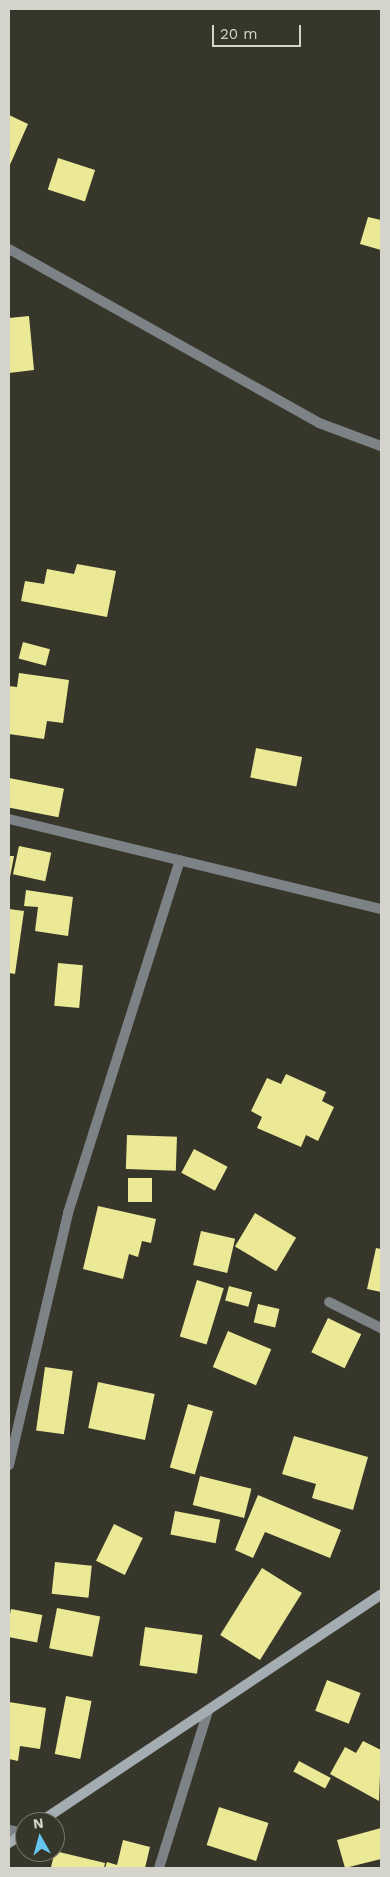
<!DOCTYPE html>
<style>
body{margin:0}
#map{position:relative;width:390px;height:1877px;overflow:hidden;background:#36362a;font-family:"Work Sans",sans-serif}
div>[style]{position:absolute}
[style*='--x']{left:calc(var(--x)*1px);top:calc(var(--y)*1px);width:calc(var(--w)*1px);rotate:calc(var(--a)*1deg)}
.building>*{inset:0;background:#ebe996;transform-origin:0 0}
.minor>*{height:10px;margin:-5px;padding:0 5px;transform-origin:5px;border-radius:5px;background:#7c8285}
.secondary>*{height:10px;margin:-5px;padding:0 5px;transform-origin:5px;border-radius:5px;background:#a3adb2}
span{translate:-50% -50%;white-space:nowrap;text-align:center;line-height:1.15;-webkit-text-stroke:5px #36362a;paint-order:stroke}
.frame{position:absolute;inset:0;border:10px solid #d4d4cd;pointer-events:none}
.north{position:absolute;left:15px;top:1812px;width:50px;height:50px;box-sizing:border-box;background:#36362a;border:1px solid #75756b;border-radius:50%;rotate:353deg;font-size:14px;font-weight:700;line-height:20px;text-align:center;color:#d4d4cd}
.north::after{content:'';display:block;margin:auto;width:18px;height:22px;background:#65c5ee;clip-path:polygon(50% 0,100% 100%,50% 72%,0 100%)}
.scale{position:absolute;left:212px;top:25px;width:89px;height:22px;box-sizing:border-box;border:2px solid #d4d4cd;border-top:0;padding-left:6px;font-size:15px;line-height:18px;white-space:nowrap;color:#d4d4cd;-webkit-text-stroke:4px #36362a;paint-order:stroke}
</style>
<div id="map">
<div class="building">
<div style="clip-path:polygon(9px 115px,28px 124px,9px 167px)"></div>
<div style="left:58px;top:158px;width:39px;height:33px;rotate:18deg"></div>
<div style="clip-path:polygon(368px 217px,381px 220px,381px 250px,360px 244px)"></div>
<div style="clip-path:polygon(29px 316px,34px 370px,9px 373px,9px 318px)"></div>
<div style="clip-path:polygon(77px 564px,116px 571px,107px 617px,21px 601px,25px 581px,44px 584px,47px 569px,74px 574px)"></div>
<div style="left:23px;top:642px;width:28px;height:17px;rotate:15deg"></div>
<div style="clip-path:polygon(19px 673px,69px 680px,63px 723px,47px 721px,44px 739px,9px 734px,9px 686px,17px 687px)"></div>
<div style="left:256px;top:748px;width:47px;height:30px;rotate:11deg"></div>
<div style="left:9px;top:778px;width:56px;height:29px;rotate:11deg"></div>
<div style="left:19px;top:846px;width:33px;height:29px;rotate:12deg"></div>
<div style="clip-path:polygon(9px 856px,14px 856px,10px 877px,9px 877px)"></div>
<div style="clip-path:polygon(26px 890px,73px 897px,68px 936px,35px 931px,38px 907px,24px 906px)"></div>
<div style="clip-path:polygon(9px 909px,24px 911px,15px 974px,9px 973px)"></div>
<div style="left:58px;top:963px;width:25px;height:43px;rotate:5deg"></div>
<div style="clip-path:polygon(286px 1074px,326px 1092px,322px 1101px,334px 1107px,318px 1141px,306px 1135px,301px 1147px,257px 1128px,262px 1117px,251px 1111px,267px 1078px,281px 1084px)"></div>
<div style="left:127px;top:1135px;width:50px;height:34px;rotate:2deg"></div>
<div style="left:194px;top:1149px;width:38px;height:27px;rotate:28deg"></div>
<div style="left:128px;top:1178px;width:24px;height:24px"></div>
<div style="clip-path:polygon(98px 1206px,156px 1219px,151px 1243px,142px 1241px,138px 1257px,129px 1254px,123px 1279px,83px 1269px)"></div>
<div style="left:255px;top:1213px;width:48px;height:39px;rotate:31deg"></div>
<div style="left:201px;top:1231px;width:35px;height:35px;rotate:13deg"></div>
<div style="clip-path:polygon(376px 1248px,381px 1249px,381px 1292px,367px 1289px)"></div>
<div style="left:197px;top:1280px;width:28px;height:59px;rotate:17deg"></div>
<div style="left:229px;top:1286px;width:24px;height:15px;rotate:15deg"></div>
<div style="left:258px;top:1304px;width:22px;height:19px;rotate:13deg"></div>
<div style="left:328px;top:1318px;width:37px;height:38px;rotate:26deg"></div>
<div style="left:228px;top:1331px;width:47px;height:39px;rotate:23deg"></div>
<div style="left:45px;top:1367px;width:28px;height:64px;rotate:8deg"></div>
<div style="left:98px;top:1382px;width:58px;height:47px;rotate:12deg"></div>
<div style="left:188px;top:1404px;width:26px;height:66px;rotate:16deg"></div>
<div style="clip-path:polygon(294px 1436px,368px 1457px,353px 1510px,312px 1498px,316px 1484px,282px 1474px)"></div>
<div style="left:200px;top:1476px;width:53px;height:30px;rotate:14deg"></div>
<div style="clip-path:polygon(258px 1495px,341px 1530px,330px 1558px,265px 1532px,253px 1558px,235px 1550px)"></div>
<div style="left:175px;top:1511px;width:46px;height:24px;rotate:11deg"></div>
<div style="left:114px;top:1524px;width:32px;height:41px;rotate:26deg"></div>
<div style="left:55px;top:1562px;width:37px;height:32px;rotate:6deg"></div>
<div style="left:262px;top:1568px;width:47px;height:79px;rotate:32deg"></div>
<div style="left:57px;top:1608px;width:44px;height:41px;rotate:11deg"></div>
<div style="left:11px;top:1609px;width:32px;height:28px;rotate:11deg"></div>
<div style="left:145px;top:1627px;width:58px;height:39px;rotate:8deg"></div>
<div style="left:327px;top:1680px;width:36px;height:33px;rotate:21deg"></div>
<div style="left:66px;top:1696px;width:26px;height:59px;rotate:11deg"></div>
<div style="clip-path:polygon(9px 1702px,46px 1708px,40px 1749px,20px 1746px,18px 1761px,9px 1759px)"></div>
<div style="clip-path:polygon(363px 1741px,381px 1750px,379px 1801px,330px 1774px,345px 1747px,356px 1753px)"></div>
<div style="left:299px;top:1761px;width:36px;height:12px;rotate:28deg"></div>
<div style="left:219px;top:1807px;width:52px;height:40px;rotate:18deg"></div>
<div style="clip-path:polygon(381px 1828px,381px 1859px,345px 1868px,337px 1840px)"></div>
<div style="clip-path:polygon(123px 1840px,150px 1847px,145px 1868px,105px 1868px,107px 1862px,117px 1865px)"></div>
<div style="clip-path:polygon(55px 1851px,105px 1863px,104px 1868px,51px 1867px)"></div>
</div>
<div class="minor">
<div style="--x:9;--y:249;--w:355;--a:29.3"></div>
<div style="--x:319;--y:423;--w:66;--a:20.4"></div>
<div style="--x:9;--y:819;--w:383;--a:13.6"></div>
<div style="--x:329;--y:1302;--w:58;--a:26.6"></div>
<div style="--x:9;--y:1465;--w:259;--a:-76.8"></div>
<div style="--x:68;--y:1213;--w:370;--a:-72.4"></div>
<div style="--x:9;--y:1830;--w:14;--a:12"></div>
<div style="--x:159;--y:1868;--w:164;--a:-72.7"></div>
</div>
<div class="secondary">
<div style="--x:40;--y:1822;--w:410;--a:-33.7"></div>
<div style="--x:9;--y:1843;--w:19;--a:-35"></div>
</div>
<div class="frame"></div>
<div class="north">N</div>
<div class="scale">20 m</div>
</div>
